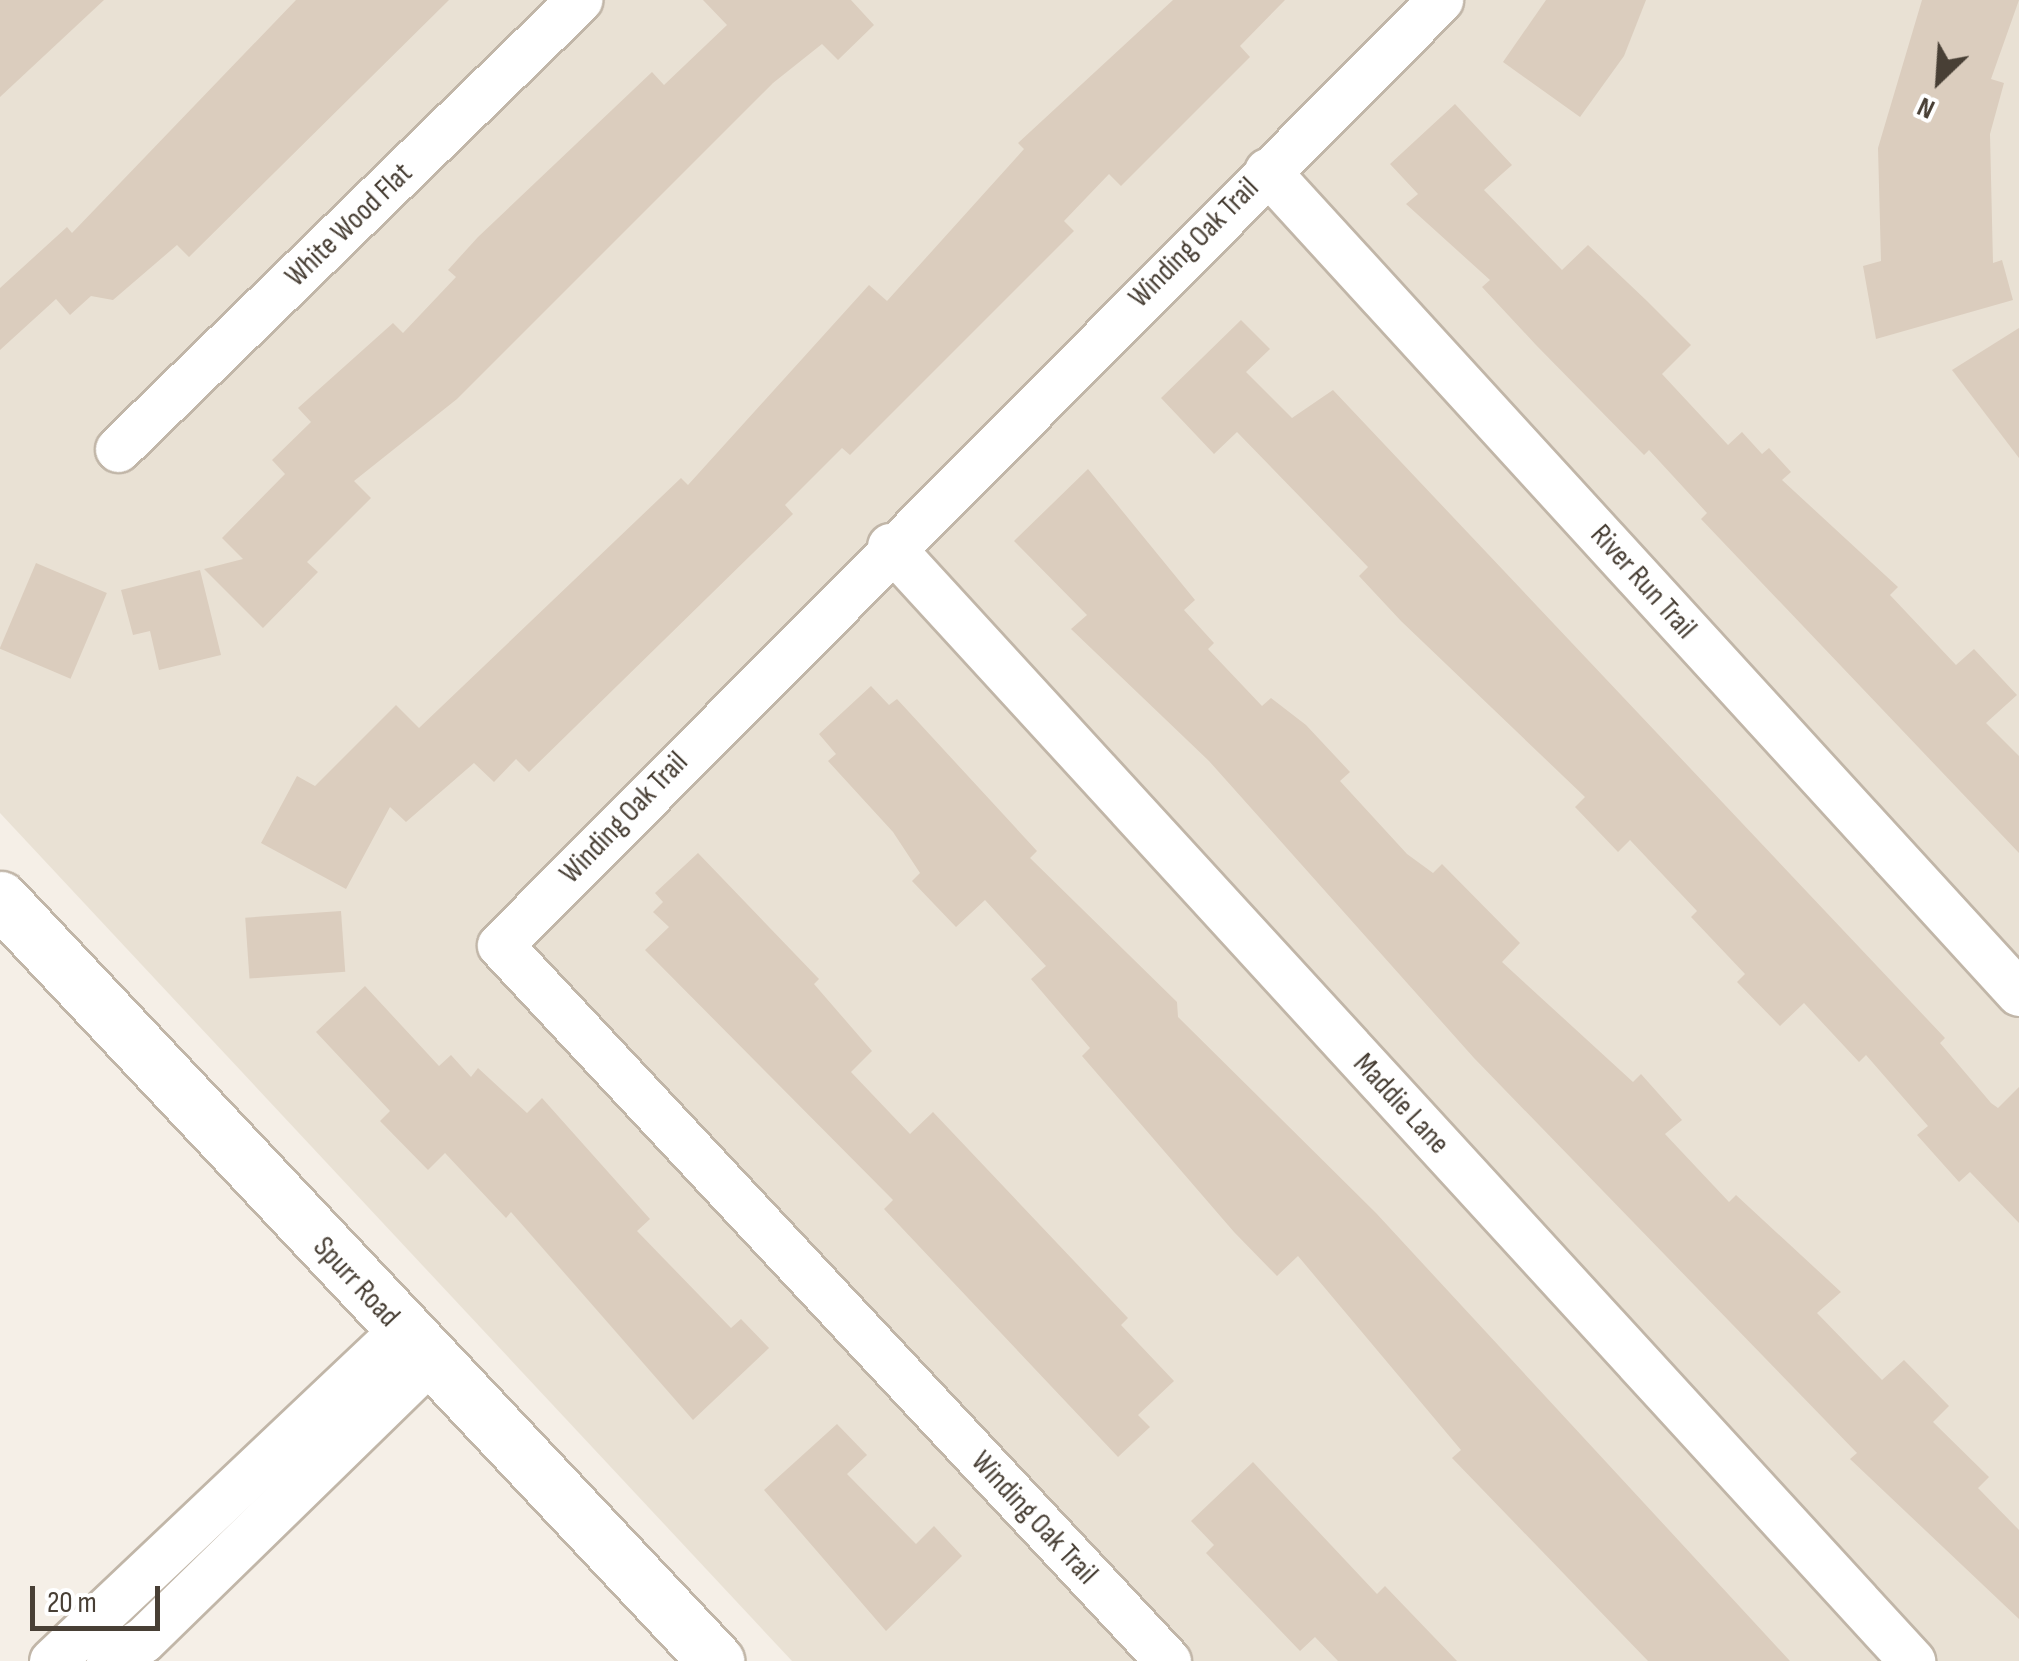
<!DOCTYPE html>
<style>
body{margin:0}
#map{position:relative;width:2019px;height:1661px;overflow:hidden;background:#f5efe7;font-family:"Sofia Sans Condensed",sans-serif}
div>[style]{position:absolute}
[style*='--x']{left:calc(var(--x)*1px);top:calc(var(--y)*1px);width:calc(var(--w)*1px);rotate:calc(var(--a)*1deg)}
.residential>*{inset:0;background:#e9e1d4}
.building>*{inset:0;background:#dbcdbe;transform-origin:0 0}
.roads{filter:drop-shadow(2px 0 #c1b6a8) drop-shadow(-2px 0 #c1b6a8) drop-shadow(0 2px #c1b6a8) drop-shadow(0 -2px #c1b6a8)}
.minor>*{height:45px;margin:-22.5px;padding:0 22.5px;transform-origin:22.5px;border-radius:22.5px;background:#fff}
.tertiary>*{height:55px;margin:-27.5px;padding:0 27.5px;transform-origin:27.5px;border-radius:27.5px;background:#fff}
span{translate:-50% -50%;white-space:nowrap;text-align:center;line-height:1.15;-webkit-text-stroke:8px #fff;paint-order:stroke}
.street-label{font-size:30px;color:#483f35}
.north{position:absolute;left:1889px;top:30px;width:100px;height:100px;-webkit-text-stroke:8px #fff;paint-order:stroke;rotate:205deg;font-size:28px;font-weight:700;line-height:40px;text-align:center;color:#483f35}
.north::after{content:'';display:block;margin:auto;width:35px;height:45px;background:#483f35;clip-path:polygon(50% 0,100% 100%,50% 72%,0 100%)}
.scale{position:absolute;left:30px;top:1586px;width:130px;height:45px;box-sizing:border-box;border:5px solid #483f35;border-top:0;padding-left:12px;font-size:30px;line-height:35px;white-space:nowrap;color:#483f35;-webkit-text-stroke:8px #fff;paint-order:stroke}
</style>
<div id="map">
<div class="residential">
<div style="clip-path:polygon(0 0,2019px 0,2019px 1661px,792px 1661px,0 813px)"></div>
</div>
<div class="building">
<div style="clip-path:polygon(0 0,104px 0,0 97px)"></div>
<div style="clip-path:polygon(296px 0,449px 0,189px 257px,177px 245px,113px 300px,91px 296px,70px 315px,56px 299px,0 350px,0 288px,67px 227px,72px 233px)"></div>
<div style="clip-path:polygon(703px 0,851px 0,874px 25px,838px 60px,822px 44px,773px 83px,457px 399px,354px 481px,371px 498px,307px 562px,318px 572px,263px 628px,204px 569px,243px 559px,222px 538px,285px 474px,272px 460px,311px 422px,298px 408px,393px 323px,403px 333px,456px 277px,448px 270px,478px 237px,652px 72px,664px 85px,727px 25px)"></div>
<div style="clip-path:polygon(1173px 0,1285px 0,1240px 46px,1250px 57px,1121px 186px,1109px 174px,1064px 221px,1074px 231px,850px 455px,842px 448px,785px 505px,793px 514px,529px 772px,516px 759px,494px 782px,474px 763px,406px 822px,390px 807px,346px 889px,261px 843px,297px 776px,315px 786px,396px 705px,419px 728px,681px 478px,688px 485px,869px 285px,887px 301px,1024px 149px,1018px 143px)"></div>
<div style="clip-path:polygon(1546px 0,1646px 0,1624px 56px,1580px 117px,1503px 62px)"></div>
<div style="clip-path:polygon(1922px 0,2019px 0,1991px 79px,2004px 83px,1990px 134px,1993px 263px,2002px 260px,2013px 300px,1876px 339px,1863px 266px,1881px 261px,1878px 148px)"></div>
<div style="clip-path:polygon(1455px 104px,1512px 165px,1484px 190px,1562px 270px,1588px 245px,1647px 301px,1691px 345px,1662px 374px,1728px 445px,1742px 432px,1762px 454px,1769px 448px,1791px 472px,1782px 480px,1898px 587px,1890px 595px,1956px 665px,1974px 649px,2017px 695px,1986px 723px,2019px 756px,2019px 853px,1701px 519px,1707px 513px,1649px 450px,1644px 455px,1536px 345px,1482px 287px,1490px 280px,1406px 204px,1418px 194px,1390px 164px)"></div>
<div style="clip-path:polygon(1241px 320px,1270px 349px,1246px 372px,1292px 418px,1333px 390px,1945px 1038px,1940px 1043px,1991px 1103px,1998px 1108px,2019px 1087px,2019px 1223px,1970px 1172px,1959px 1182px,1917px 1135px,1928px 1126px,1866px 1055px,1859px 1062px,1804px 1003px,1780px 1026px,1737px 982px,1745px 974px,1691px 917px,1697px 911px,1630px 840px,1618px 852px,1575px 807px,1585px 797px,1401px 621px,1359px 576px,1368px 567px,1237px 432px,1214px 454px,1161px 398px)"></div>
<div style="clip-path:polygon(2019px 328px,2019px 458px,1952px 370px)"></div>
<div style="clip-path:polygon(1088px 469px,1195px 600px,1184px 610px,1214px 643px,1208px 649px,1262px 706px,1271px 698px,1306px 725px,1350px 772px,1340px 781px,1407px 854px,1433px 873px,1442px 864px,1520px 943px,1502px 962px,1633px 1082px,1641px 1074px,1682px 1120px,1665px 1134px,1729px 1202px,1736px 1195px,1841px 1292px,1817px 1313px,1882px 1380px,1904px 1360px,1949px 1406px,1933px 1422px,1989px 1477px,1978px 1488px,2019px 1530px,2019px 1619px,1850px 1459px,1857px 1453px,1474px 1058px,1209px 761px,1071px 629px,1087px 615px,1014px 541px)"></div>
<div style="left:36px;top:563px;width:77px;height:93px;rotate:23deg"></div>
<div style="clip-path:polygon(200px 570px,221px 655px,159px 670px,150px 631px,133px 635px,121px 590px)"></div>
<div style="clip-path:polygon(871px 686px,889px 705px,897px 699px,1037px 851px,1030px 858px,1177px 1002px,1178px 1017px,1376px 1213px,1790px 1661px,1648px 1661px,1452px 1458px,1461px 1450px,1298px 1256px,1277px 1276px,1234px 1232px,1082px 1056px,1090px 1048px,1031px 979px,1046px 966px,985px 900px,956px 927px,912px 881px,920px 873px,893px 832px,828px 761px,836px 754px,819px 734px)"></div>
<div style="clip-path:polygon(698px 853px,819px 979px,814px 984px,872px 1051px,851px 1072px,910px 1134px,933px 1112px,1128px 1318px,1121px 1325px,1174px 1381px,1138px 1415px,1150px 1427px,1118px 1457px,884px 1209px,893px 1200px,645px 950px,669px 927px,653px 912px,663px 902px,655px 893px)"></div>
<div style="left:341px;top:911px;width:61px;height:96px;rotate:86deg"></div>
<div style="clip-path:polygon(365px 986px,439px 1066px,451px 1055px,471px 1077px,478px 1068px,527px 1113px,542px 1098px,650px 1219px,637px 1231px,731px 1328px,741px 1319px,769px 1348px,693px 1420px,511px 1212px,506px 1218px,445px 1153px,428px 1170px,380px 1121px,390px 1111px,316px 1032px)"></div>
<div style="clip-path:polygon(837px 1424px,867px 1455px,847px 1474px,916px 1544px,934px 1526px,962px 1556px,886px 1631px,764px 1490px)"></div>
<div style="clip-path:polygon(1253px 1462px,1377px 1594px,1385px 1586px,1457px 1661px,1338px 1661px,1315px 1637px,1300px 1651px,1206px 1553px,1214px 1545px,1191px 1521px)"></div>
</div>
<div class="roads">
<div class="minor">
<div style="--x:1267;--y:171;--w:1114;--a:47.55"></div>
<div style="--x:118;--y:449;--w:644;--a:-44.24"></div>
<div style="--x:890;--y:546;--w:1513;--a:47.49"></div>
<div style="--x:52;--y:1661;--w:482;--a:-43.4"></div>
<div style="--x:109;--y:1661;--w:40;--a:-32"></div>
<div style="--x:143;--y:1640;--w:401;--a:-44.3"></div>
<div style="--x:1168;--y:1661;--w:979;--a:-133.01"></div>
<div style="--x:500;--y:945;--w:1333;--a:-45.15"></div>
</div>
<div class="tertiary">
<div style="--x:0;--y:899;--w:1046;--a:46.78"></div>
</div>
</div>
<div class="street-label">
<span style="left:349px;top:225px;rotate:-44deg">White Wood Flat</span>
<span style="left:1194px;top:243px;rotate:-45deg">Winding Oak Trail</span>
<span style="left:1643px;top:582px;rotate:48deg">River Run Trail</span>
<span style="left:624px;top:818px;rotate:-46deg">Winding Oak Trail</span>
<span style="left:1401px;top:1104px;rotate:47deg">Maddie Lane</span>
<span style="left:356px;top:1282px;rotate:47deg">Spurr Road</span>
<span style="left:1034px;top:1518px;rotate:47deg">Winding Oak Trail</span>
</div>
<div class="north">N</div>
<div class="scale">20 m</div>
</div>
